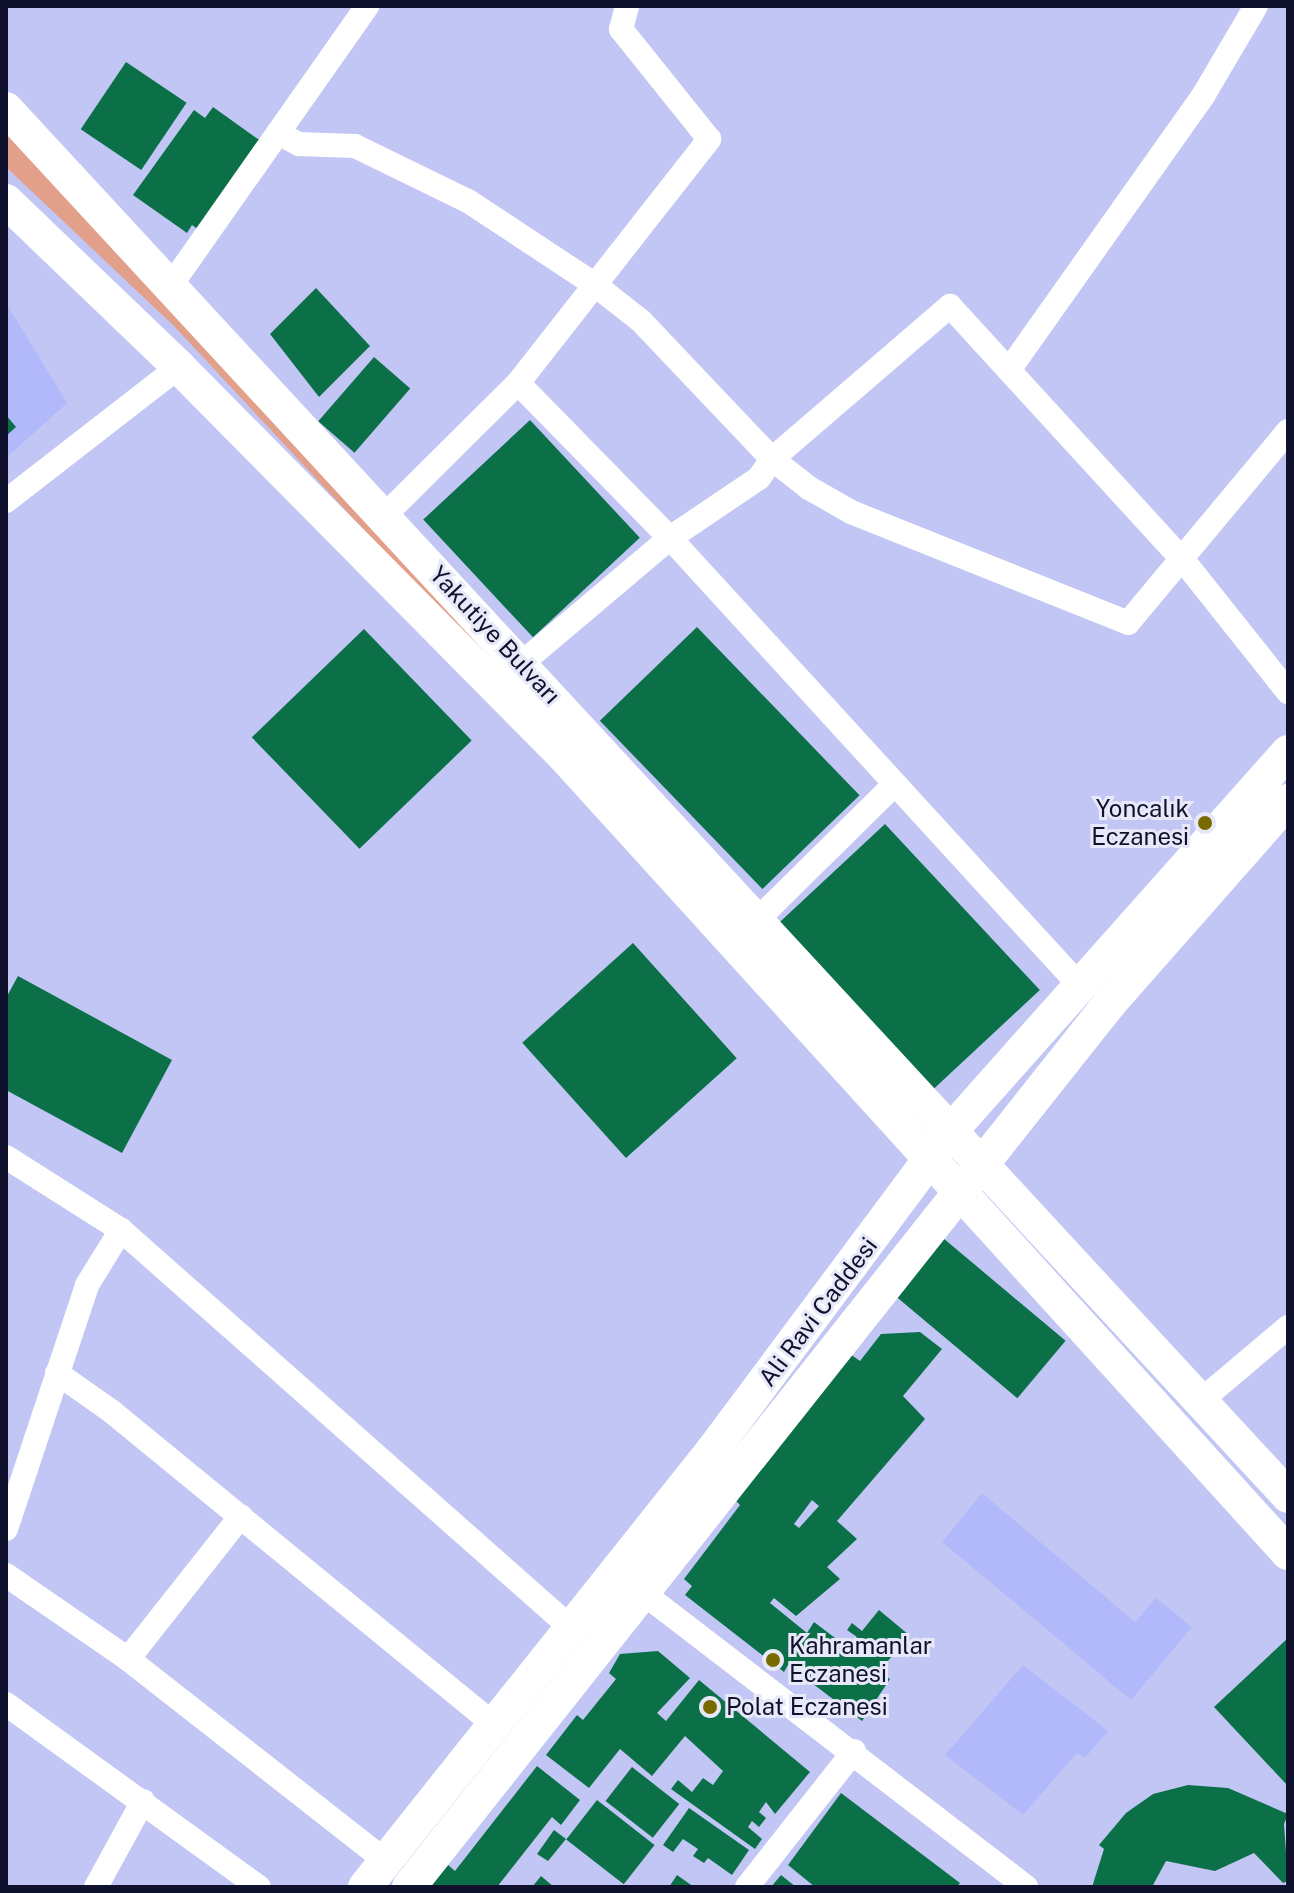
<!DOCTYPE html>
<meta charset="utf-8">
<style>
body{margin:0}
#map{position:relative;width:1294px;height:1893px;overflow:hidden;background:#c1c6f4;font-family:"Public Sans",sans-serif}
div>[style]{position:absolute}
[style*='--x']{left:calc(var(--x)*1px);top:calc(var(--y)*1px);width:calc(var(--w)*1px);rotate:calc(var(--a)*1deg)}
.built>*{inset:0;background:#b2b9fb}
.green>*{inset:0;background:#e29f89}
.building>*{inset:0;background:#0b7048;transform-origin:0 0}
.minor>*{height:24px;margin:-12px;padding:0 12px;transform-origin:12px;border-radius:12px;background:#fff}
.secondary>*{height:34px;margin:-17px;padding:0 17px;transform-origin:17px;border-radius:17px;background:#fff}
.dots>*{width:22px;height:22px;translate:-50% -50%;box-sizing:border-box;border:4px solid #e7e9f9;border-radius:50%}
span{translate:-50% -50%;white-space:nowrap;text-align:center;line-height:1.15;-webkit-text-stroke:6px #e7e9f9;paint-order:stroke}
.street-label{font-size:24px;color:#10112c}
.poi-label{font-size:24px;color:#10112c}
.right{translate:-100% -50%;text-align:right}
.left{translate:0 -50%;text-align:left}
.frame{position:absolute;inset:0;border:8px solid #10112c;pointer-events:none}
</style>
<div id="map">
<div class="built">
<div style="clip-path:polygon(6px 303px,67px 403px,6px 458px)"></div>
<div style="clip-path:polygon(982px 1493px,1135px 1622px,1156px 1598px,1192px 1627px,1131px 1700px,942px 1542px)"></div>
<div style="clip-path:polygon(1023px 1665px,1108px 1731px,1085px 1758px,1077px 1753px,1023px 1815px,945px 1755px)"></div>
</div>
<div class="green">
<div style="clip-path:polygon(6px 131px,183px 318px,924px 1132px,175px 327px,6px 167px)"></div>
</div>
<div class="building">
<div style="left:126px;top:62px;width:73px;height:81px;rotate:34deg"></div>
<div style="clip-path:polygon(213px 107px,262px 142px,203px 233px,192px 225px,187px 233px,133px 195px,194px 110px,205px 118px)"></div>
<div style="clip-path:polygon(316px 288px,370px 346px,319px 397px,270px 334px)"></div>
<div style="left:374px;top:357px;width:48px;height:85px;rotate:41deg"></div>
<div style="clip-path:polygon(6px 415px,16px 427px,6px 436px)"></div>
<div style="left:530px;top:420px;width:161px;height:146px;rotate:47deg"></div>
<div style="left:697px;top:627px;width:234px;height:135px;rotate:46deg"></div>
<div style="left:364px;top:629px;width:155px;height:156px;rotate:46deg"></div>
<div style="left:885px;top:824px;width:227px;height:146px;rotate:47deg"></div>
<div style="left:633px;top:943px;width:155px;height:149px;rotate:48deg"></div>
<div style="clip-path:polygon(18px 976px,172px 1060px,122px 1153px,6px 1090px,6px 998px)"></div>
<div style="left:943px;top:1238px;width:160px;height:75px;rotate:40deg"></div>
<div style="clip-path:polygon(evenodd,920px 1332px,942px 1349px,903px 1396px,925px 1419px,837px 1521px,857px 1539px,827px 1567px,840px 1579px,796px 1616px,774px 1598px,770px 1603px,807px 1633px,814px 1622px,839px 1641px,833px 1649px,842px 1655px,857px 1637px,847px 1630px,852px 1623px,862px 1631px,879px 1610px,909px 1635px,879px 1672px,890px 1679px,862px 1721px,788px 1665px,784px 1672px,685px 1595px,692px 1586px,684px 1579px,740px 1505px,736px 1501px,850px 1354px,860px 1361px,881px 1334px,920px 1332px,812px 1500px,819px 1506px,799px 1528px,794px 1524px,812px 1500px)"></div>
<div style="clip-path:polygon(1288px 1638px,1288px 1786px,1214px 1707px)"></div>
<div style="clip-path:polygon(658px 1651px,690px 1678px,657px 1713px,666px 1721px,699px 1680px,810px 1772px,775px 1814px,766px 1802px,759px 1812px,766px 1818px,759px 1827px,752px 1821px,748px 1827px,762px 1839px,755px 1849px,671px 1789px,678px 1780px,692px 1792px,703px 1778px,713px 1785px,723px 1771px,685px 1736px,652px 1776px,620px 1749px,589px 1788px,546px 1755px,577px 1715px,583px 1720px,616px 1679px,609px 1673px,620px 1654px)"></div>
<div style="clip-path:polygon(537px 1766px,580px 1800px,561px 1825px,552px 1817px,497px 1887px,430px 1887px,448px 1865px,455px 1871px)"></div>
<div style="left:632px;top:1767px;width:60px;height:43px;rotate:38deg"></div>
<div style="clip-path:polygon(1188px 1785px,1228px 1788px,1288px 1814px,1284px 1824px,1288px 1881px,1283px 1883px,1254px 1853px,1215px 1871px,1166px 1861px,1152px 1887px,1092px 1887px,1104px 1849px,1099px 1845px,1126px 1813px,1153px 1794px)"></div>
<div style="clip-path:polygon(841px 1793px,960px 1883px,957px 1887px,815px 1887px,788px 1865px)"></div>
<div style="left:597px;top:1800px;width:73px;height:50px;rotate:38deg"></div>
<div style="clip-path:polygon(689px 1808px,749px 1850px,732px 1875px,708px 1858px,704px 1863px,693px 1856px,698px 1849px,683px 1839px,673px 1852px,663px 1845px)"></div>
<div style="clip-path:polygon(554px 1830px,566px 1839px,548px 1861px,537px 1854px)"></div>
<div style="clip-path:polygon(677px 1875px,694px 1887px,669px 1887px)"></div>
<div style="clip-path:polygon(781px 1875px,796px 1887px,771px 1887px)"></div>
<div style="clip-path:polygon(541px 1876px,554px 1887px,532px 1887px)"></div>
</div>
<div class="minor">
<div style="--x:278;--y:133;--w:24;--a:28"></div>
<div style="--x:299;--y:144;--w:56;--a:2"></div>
<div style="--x:355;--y:146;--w:126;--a:26"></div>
<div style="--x:468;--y:201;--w:151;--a:33.4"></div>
<div style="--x:594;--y:284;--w:60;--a:38.2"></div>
<div style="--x:641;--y:321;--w:190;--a:46.5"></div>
<div style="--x:772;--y:459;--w:47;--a:38.1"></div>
<div style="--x:809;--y:488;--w:48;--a:29.7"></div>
<div style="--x:851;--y:512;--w:298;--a:21.8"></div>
<div style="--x:1128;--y:623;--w:250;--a:-50.2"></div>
<div style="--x:169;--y:288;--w:345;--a:-54.9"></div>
<div style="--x:1009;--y:370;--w:336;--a:-54.7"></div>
<div style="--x:1203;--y:96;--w:104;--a:-59.5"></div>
<div style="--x:518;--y:383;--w:217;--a:45.6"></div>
<div style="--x:670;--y:538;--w:609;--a:47.53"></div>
<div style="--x:6;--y:501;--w:219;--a:-37.8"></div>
<div style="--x:384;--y:516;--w:189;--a:-44.8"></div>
<div style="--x:518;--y:383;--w:310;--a:-51.9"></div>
<div style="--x:709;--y:139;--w:141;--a:-128.7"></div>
<div style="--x:621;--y:29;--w:24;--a:-75"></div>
<div style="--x:522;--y:663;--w:194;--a:-40.2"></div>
<div style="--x:670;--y:538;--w:107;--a:-34"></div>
<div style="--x:759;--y:478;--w:23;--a:-56"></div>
<div style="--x:772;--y:459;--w:235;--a:-40.7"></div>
<div style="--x:950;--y:306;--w:345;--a:47.5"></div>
<div style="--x:1183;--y:560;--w:169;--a:51.5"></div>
<div style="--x:757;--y:920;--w:191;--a:-44.6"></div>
<div style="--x:6;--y:1157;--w:136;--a:32.4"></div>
<div style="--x:121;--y:1230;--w:599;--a:41.48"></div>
<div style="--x:57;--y:1373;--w:66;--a:35.1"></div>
<div style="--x:111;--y:1411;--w:495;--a:39.3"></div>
<div style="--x:1198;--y:1403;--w:118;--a:-40.2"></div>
<div style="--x:6;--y:1529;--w:257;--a:-71.6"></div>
<div style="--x:87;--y:1285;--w:65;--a:-58.3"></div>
<div style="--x:6;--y:1575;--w:148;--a:34.5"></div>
<div style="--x:128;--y:1659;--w:328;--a:38.1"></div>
<div style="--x:643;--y:1593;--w:483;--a:37.5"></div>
<div style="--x:128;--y:1659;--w:182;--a:-51.7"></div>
<div style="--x:6;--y:1704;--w:312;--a:35.9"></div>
<div style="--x:96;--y:1887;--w:98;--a:-61.3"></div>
<div style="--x:747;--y:1887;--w:173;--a:-51.8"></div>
</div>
<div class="secondary">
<div style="--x:6;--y:109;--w:1889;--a:47.25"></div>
<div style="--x:6;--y:201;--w:240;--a:43.8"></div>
<div style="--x:179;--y:367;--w:547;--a:45.3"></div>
<div style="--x:564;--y:756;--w:1077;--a:47.75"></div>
<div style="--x:365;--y:1887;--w:559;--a:-51.47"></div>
<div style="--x:713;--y:1450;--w:395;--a:-53.3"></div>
<div style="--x:949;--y:1133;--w:510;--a:-48.34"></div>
<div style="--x:409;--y:1887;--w:1127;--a:-51.59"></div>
<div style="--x:1109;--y:1004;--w:271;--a:-48.6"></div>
</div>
<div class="dots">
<div style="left:1205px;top:823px;background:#796a00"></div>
<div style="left:773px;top:1660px;background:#796a00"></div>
<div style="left:710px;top:1707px;background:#796a00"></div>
</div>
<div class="street-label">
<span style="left:495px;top:635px;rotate:47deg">Yakutiye Bulvarı</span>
<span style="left:818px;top:1312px;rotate:-53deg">Ali Ravi Caddesi</span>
</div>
<div class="poi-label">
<span class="right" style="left:1189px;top:823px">Yoncalık<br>Eczanesi</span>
<span class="left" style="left:789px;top:1660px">Kahramanlar<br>Eczanesi</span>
<span class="left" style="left:726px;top:1707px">Polat Eczanesi</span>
</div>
<div class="frame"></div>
</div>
